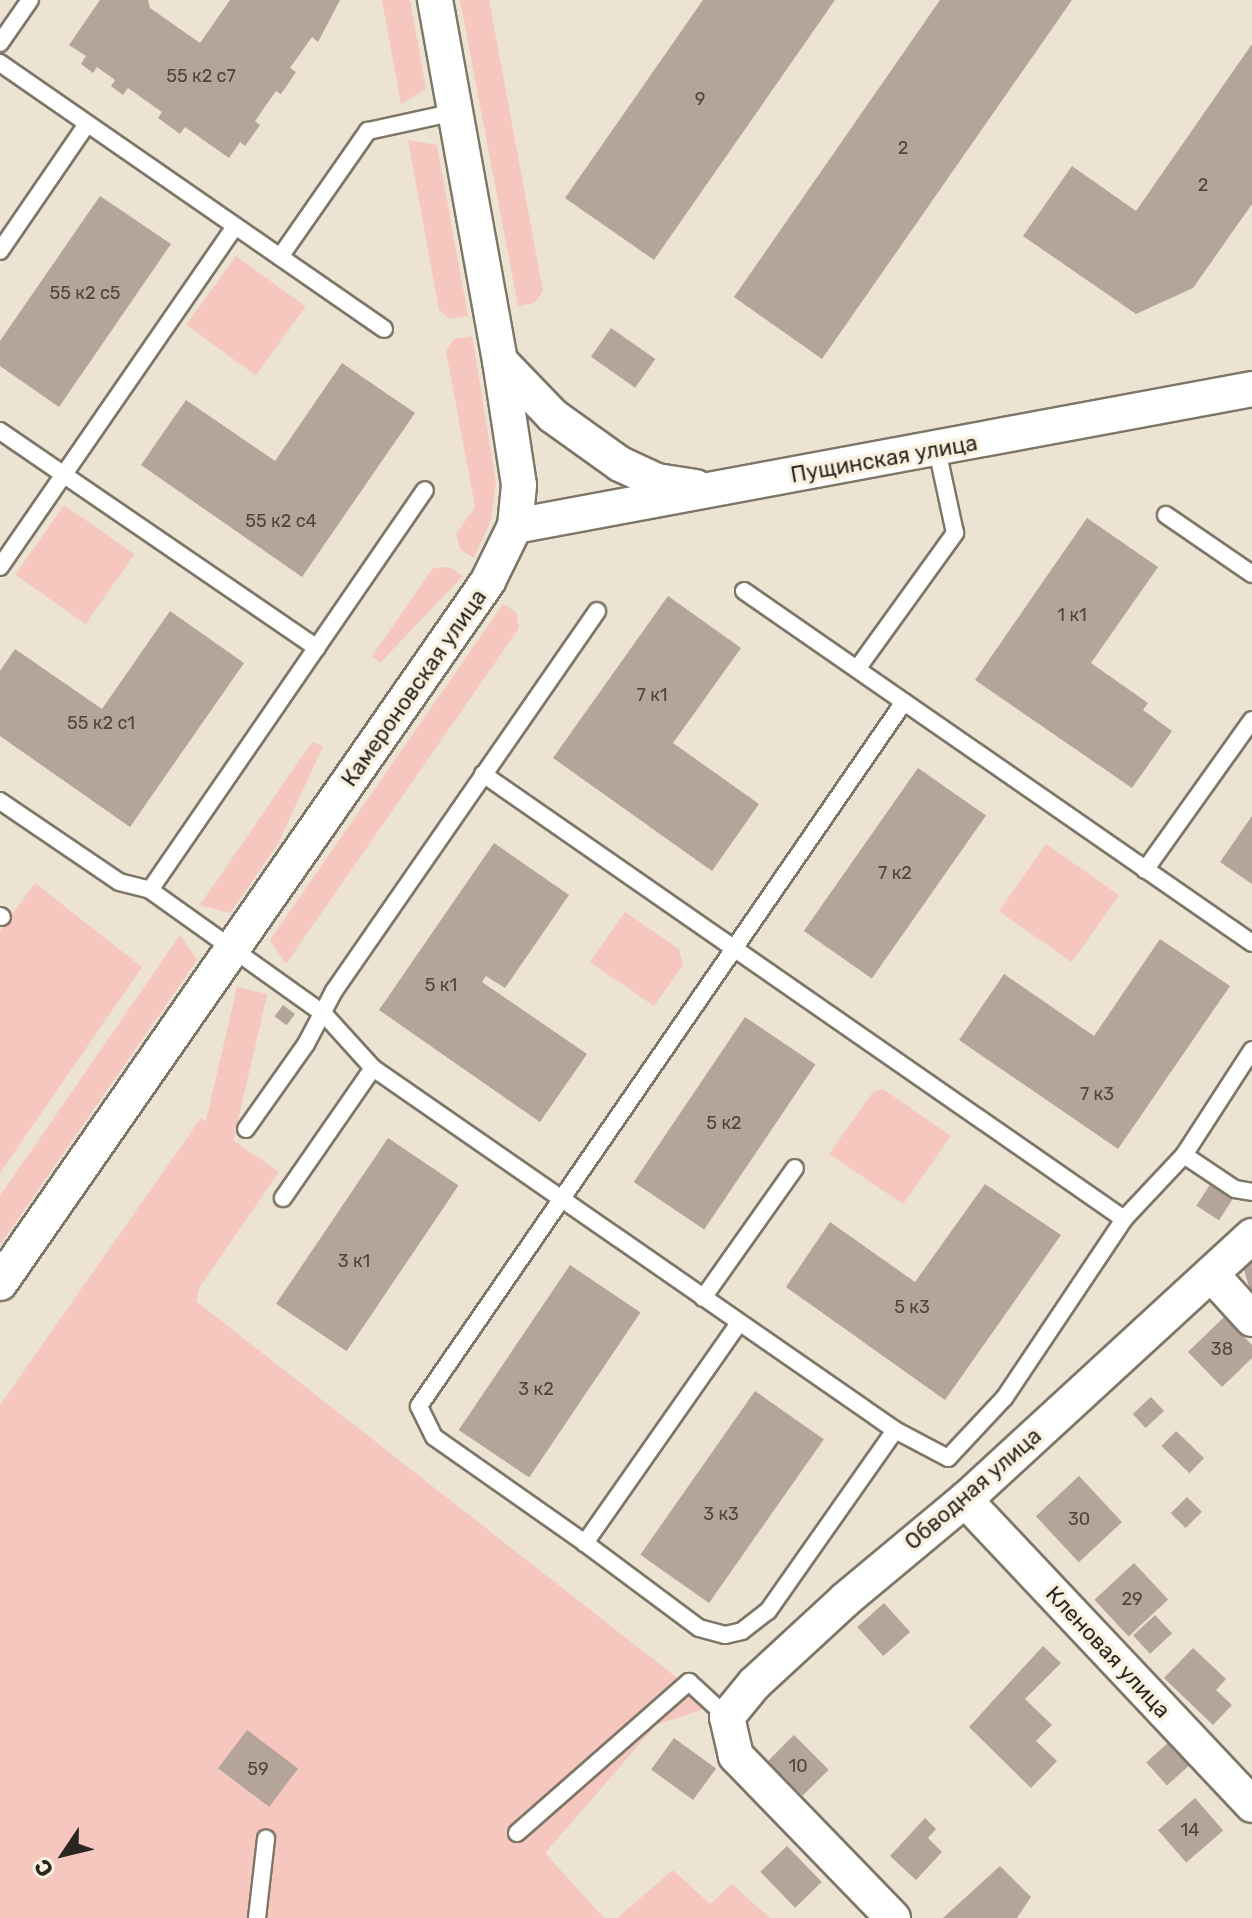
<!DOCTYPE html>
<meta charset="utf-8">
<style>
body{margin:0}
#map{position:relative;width:1252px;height:1918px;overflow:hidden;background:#ece3d2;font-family:Rubik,sans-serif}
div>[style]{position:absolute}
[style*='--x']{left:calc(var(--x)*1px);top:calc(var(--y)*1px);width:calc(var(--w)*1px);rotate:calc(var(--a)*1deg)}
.green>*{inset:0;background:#f5c7be;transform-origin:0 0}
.building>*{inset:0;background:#b4a499;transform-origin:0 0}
.roads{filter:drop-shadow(2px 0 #7e7667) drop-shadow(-2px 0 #7e7667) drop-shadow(0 2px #7e7667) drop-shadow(0 -2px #7e7667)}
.service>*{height:16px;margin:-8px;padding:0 8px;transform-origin:8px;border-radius:8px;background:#fff}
.minor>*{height:34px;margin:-17px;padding:0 17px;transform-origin:17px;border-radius:17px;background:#fff}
span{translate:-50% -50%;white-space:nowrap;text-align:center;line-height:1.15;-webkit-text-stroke:7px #f9f0df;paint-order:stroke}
.number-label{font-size:18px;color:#4c463f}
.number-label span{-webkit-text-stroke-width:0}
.street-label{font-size:22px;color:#2a2721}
.north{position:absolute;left:24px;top:1814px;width:80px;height:80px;-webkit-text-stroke:6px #f9f0df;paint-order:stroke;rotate:235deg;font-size:22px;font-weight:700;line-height:32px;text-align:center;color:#2a2721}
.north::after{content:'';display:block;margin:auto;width:28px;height:36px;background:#2a2721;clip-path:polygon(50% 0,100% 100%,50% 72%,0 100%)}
</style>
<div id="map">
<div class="green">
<div style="clip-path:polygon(382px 0,410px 0,426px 89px,401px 104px)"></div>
<div style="clip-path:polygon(460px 0,489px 0,543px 291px,534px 303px,518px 306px)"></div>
<div style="clip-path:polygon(408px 140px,437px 145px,468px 316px,450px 319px,439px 310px)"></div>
<div style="left:236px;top:256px;width:86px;height:85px;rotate:36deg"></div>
<div style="clip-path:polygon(472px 336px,496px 482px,491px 520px,474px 558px,461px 550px,456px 534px,475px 507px,446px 351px,454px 339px)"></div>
<div style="left:64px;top:505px;width:86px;height:85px;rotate:35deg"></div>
<div style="clip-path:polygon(449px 567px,463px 576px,380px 663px,372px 656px,433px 568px)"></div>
<div style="clip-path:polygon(503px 604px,516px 612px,519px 628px,286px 964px,270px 940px)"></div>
<div style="clip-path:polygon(312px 742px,323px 746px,278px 844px,230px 913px,200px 905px)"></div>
<div style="left:1046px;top:844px;width:89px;height:82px;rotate:35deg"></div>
<div style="clip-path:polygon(35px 883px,142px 967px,0 1173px,0 931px)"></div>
<div style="clip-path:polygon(625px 912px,679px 949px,683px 965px,654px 1006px,590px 962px)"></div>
<div style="clip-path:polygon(180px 935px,197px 960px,0 1245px,0 1196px)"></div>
<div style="left:237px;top:987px;width:31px;height:415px;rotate:13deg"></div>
<div style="clip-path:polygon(883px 1089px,951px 1136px,903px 1204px,829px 1154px,873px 1092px)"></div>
<div style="clip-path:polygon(201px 1118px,279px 1172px,192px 1298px,713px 1706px,656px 1725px,545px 1853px,604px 1918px,0 1918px,0 1405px)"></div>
<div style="clip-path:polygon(673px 1870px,710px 1904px,732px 1884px,770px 1918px,617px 1918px)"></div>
</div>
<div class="building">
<div style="clip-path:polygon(100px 0,148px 0,150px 8px,200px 43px,230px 0,340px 0,318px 42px,312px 37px,290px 68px,296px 72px,281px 94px,276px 91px,255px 121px,260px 125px,245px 146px,240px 142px,229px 158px,185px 127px,180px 134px,158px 118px,162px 112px,128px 88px,123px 95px,111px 86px,115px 80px,97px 67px,93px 73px,81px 64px,86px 56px,69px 45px)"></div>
<div style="clip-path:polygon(703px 0,835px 0,654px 260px,565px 198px)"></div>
<div style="clip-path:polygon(940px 0,1072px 0,822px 359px,734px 297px)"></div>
<div style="clip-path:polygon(1252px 44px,1252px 204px,1193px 288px,1136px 314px,1023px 236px,1072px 166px,1136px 211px)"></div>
<div style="clip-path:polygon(100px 196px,171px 244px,59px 407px,0 366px,0 341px)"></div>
<div style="left:611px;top:328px;width:54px;height:35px;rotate:35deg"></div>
<div style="clip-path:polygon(342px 363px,415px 413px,302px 577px,141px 465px,186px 400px,275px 461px)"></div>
<div style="clip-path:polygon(1087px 518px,1158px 567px,1091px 663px,1148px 703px,1143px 710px,1172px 731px,1132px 788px,975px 680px)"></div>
<div style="clip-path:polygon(668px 596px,741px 648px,673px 743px,759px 804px,712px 871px,553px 758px)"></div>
<div style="clip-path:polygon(170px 611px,244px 663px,130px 827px,0 736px,0 671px,15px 649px,102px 709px)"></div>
<div style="left:918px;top:768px;width:83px;height:199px;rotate:35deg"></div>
<div style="clip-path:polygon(1252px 816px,1252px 884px,1220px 862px)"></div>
<div style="clip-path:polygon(494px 843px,569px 895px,505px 988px,486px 976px,482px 982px,587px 1054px,540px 1122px,379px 1010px)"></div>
<div style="clip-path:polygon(1160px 939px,1230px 986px,1118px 1149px,959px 1040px,1004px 974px,1094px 1036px)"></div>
<div style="left:283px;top:1005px;width:15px;height:14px;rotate:37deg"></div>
<div style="left:745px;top:1017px;width:85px;height:199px;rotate:34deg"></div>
<div style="left:388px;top:1138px;width:85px;height:200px;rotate:34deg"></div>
<div style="left:1211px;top:1183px;width:27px;height:27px;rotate:33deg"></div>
<div style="clip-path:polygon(985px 1184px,1061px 1235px,945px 1400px,786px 1287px,830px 1222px,915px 1282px)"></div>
<div style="clip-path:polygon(1252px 1248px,1252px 1293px,1251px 1294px,1241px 1259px)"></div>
<div style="left:570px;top:1265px;width:85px;height:199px;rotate:34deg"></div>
<div style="clip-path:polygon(1224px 1317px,1252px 1345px,1252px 1358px,1222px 1387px,1188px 1352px)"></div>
<div style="left:755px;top:1391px;width:84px;height:200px;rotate:35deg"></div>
<div style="left:1151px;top:1397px;width:19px;height:25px;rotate:47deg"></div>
<div style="left:1176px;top:1431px;width:39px;height:21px;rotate:44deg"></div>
<div style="left:1079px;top:1476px;width:63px;height:59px;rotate:47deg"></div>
<div style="left:1187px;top:1497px;width:21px;height:23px;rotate:45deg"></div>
<div style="left:1134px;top:1563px;width:50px;height:54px;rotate:47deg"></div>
<div style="left:884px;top:1603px;width:39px;height:36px;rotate:48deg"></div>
<div style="left:1155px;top:1615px;width:25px;height:30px;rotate:47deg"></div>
<div style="clip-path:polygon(1043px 1646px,1061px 1663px,1025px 1699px,1052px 1725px,1036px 1741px,1057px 1761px,1031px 1788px,969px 1727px)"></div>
<div style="clip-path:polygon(1193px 1648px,1226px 1679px,1216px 1690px,1232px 1705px,1213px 1725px,1164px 1678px)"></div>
<div style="left:247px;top:1730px;width:64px;height:48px;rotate:37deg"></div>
<div style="left:794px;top:1735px;width:49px;height:37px;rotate:45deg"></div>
<div style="left:674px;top:1738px;width:52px;height:39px;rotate:36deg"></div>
<div style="left:1170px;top:1741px;width:31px;height:32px;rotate:48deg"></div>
<div style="left:1195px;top:1798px;width:43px;height:49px;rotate:49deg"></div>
<div style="clip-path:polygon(925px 1818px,936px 1829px,928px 1838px,942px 1852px,916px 1880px,890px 1856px)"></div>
<div style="left:787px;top:1846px;width:50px;height:37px;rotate:46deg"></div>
<div style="clip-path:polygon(1000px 1866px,1031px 1897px,1017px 1918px,943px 1918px)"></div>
</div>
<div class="roads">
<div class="service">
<div style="--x:0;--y:43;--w:52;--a:-55.1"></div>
<div style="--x:0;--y:63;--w:467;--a:34.7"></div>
<div style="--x:0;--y:251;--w:154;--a:-55.6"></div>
<div style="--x:280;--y:257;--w:154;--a:-55.1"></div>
<div style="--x:368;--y:131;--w:89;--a:-12.3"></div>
<div style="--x:0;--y:431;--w:384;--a:34.4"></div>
<div style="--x:1166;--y:515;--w:104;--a:34.5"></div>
<div style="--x:0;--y:567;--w:414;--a:-55.4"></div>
<div style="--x:744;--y:591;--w:618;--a:34.72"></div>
<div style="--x:857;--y:669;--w:168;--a:-54.2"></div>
<div style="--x:955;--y:533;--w:85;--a:-102.2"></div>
<div style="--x:483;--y:774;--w:780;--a:34.77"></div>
<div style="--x:0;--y:801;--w:144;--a:34.2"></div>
<div style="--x:119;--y:882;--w:32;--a:14"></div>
<div style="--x:150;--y:890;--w:485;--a:-55.5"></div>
<div style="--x:1145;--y:870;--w:184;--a:-54.5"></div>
<div style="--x:150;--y:890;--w:214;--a:35.5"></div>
<div style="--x:324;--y:1014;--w:73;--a:47.8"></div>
<div style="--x:373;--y:1068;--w:635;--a:34.74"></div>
<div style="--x:895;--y:1430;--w:60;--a:27.8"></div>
<div style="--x:948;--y:1458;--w:83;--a:-46.9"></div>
<div style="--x:1005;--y:1397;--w:214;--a:-56.2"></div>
<div style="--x:1124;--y:1219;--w:88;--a:-46.8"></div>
<div style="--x:0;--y:916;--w:2;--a:27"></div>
<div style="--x:1252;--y:1050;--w:125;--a:122.9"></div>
<div style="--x:1184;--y:1155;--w:61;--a:33.7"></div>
<div style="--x:1235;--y:1189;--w:17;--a:10"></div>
<div style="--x:246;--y:1129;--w:104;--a:-54.8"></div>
<div style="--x:306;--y:1044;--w:60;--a:-62.2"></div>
<div style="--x:334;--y:991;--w:462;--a:-55.3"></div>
<div style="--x:283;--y:1198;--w:158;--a:-55.3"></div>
<div style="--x:703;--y:1298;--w:159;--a:-54.7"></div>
<div style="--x:739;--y:1323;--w:269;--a:125"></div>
<div style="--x:585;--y:1543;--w:142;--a:36.7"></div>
<div style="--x:699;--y:1628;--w:27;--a:15"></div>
<div style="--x:725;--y:1635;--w:17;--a:-13"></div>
<div style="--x:742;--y:1631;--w:33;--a:-38"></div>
<div style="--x:768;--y:1611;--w:221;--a:-54.9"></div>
<div style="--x:585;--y:1543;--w:184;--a:-144.9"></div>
<div style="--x:434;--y:1437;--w:34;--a:-116"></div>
<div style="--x:419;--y:1406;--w:855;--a:-55.44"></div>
<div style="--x:517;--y:1833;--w:229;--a:-41.3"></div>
<div style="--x:689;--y:1682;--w:52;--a:42.6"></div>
<div style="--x:257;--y:1918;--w:80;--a:-83.5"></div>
</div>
<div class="minor">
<div style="--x:500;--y:361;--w:76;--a:46.1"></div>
<div style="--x:553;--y:416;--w:82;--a:35.6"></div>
<div style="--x:620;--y:464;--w:41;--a:24.7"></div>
<div style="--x:657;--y:481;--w:39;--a:9"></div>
<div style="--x:515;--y:526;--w:750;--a:-10.53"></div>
<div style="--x:1211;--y:1274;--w:61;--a:47.7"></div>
<div style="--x:0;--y:1283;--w:855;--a:-55.19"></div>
<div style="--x:488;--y:581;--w:61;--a:-63.9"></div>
<div style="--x:515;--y:526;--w:41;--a:-84.4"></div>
<div style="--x:519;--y:485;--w:125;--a:-98.7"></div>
<div style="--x:500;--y:361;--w:367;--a:-100.2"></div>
<div style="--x:965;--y:1500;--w:419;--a:46.7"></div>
<div style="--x:893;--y:1918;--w:226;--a:-134.1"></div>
<div style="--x:736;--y:1756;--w:40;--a:-103"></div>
<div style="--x:727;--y:1717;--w:43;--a:-50.7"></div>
<div style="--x:754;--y:1684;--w:125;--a:-42.7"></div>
<div style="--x:846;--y:1599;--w:155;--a:-39.8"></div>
<div style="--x:965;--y:1500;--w:390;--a:-42.6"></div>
</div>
</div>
<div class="number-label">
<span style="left:201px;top:76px">55 к2 с7</span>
<span style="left:700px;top:99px">9</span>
<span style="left:903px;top:148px">2</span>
<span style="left:1203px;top:185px">2</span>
<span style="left:85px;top:293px">55 к2 с5</span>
<span style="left:281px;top:521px">55 к2 с4</span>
<span style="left:1072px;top:615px">1 к1</span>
<span style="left:652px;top:695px">7 к1</span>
<span style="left:101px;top:723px">55 к2 с1</span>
<span style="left:895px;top:873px">7 к2</span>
<span style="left:441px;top:985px">5 к1</span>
<span style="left:1097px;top:1094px">7 к3</span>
<span style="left:724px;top:1123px">5 к2</span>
<span style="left:354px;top:1261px">3 к1</span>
<span style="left:912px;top:1307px">5 к3</span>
<span style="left:1222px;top:1349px">38</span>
<span style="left:536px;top:1389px">3 к2</span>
<span style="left:721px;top:1514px">3 к3</span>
<span style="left:1079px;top:1519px">30</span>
<span style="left:1132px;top:1599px">29</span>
<span style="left:798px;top:1766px">10</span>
<span style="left:258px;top:1769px">59</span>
<span style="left:1190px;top:1830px">14</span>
</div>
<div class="street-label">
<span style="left:884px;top:459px;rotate:-10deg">Пущинская улица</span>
<span style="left:414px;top:688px;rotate:-55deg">Камероновская улица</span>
<span style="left:973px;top:1489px;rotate:-41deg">Обводная улица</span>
<span style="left:1108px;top:1652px;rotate:47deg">Кленовая улица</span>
</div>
<div class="north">С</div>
</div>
